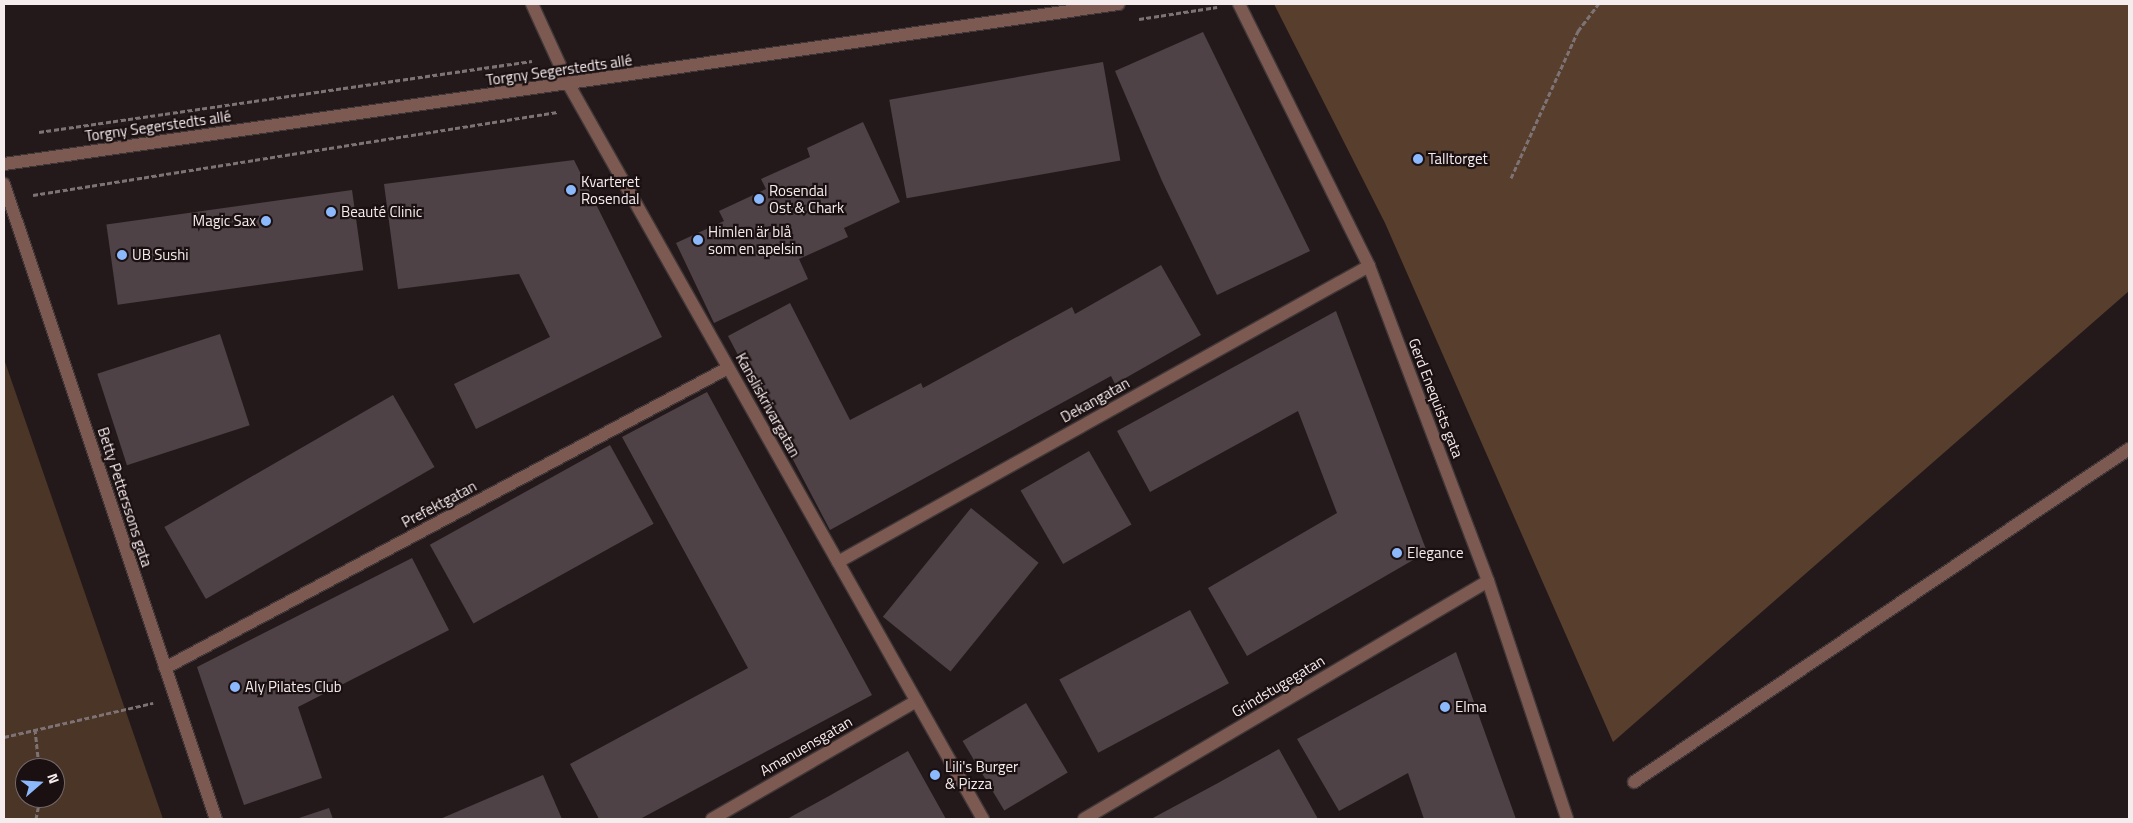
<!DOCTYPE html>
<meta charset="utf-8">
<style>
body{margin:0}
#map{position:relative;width:2133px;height:823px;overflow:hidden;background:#24191a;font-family:"Titillium Web",sans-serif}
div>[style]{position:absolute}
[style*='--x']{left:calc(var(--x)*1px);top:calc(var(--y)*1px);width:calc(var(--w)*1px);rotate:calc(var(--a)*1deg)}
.green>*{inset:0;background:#4b3526}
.forest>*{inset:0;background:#583e2d}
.building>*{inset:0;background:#4e4247;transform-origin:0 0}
.path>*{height:3px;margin-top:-1.5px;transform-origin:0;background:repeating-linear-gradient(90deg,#7d7374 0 5px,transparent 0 7.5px)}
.roads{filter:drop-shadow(1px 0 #413738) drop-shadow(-1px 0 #413738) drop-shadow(0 1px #413738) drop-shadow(0 -1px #413738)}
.lane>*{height:12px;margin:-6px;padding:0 6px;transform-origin:6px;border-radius:6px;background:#7c5a52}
.street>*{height:12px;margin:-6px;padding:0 6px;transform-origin:6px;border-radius:6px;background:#7c5a52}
.dots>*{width:14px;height:14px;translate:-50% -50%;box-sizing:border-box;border:2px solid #1b1011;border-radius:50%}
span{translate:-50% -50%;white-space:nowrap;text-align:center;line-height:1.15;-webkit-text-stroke:4.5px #1b1011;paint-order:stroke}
.street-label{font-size:15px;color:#f5eced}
.poi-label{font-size:15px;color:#f5eced}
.left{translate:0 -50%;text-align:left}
.right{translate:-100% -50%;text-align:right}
.frame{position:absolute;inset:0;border:5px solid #f5eced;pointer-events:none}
.north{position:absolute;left:15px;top:758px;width:50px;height:50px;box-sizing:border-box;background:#1b1011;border:1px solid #726869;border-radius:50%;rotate:71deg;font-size:14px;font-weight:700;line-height:20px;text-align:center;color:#f5eced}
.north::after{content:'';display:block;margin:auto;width:18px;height:22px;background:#8bb9fc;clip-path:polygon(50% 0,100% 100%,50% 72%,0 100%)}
</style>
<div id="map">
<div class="green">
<div style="clip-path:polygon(evenodd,4px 359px,163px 819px,4px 819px,4px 359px,25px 768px,55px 768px,55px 798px,25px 798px,25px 768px)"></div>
</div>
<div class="forest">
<div style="clip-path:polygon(1274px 4px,2129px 4px,2129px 291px,1613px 742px,1385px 223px)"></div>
</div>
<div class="building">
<div style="clip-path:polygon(1203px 32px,1310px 251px,1217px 295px,1162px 181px,1115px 71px)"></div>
<div style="left:1103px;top:62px;width:100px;height:217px;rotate:80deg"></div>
<div style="clip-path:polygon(863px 122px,900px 202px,844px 228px,848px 237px,799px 259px,808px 279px,714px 323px,676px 243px,724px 221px,719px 211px,766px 189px,761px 179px,810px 157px,807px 148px)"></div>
<div style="clip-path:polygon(574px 160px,662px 337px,476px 429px,454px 384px,550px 337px,519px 274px,398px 289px,384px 184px)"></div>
<div style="left:352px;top:190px;width:81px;height:248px;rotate:82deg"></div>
<div style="clip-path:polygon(1161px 265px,1201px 335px,1115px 384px,1111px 376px,830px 530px,728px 336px,790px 303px,850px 420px,921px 383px,923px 388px,1072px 307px,1075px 314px)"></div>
<div style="clip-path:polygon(1336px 311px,1427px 552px,1247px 656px,1208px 588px,1337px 513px,1298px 411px,1150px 492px,1117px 431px)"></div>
<div style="left:220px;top:334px;width:96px;height:129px;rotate:72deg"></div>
<div style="clip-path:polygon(707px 392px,872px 695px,640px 819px,599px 819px,570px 764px,748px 668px,622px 437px)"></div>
<div style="left:393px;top:395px;width:83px;height:264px;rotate:60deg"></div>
<div style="left:610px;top:445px;width:90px;height:206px;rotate:61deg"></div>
<div style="left:1089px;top:451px;width:85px;height:79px;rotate:60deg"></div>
<div style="left:971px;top:508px;width:87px;height:140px;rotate:39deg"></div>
<div style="clip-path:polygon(412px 558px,449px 630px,298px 707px,322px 778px,244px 805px,197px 667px)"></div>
<div style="left:1190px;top:610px;width:83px;height:148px;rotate:62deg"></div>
<div style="clip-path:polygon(1456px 652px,1516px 819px,1424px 819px,1408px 773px,1339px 811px,1297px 739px)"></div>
<div style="left:1026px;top:703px;width:81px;height:74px;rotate:59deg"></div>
<div style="clip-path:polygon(1279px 749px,1318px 819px,1151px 819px,1218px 783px)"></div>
<div style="clip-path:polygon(908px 751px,946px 819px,787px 819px,829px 796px)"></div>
<div style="clip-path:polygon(543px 775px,562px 819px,440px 819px)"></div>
<div style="clip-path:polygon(329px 808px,333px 819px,296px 819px)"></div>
</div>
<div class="path">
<div style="--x:1139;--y:19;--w:79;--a:-8.7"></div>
<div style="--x:39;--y:132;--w:498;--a:-8.2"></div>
<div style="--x:1511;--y:178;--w:162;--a:-65.5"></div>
<div style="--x:1578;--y:31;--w:34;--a:-53"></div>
<div style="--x:33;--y:195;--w:531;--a:-9"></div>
<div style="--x:35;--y:729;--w:39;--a:84"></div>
<div style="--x:4;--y:737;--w:153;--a:-12.9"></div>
<div style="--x:36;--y:819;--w:21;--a:-79"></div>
</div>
<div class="roads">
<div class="lane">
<div style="--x:1634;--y:782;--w:597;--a:-33.93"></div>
</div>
<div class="street">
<div style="--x:532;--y:4;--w:89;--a:65.4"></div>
<div style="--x:569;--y:85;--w:843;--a:60.58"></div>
<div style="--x:1239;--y:4;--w:292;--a:63.6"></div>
<div style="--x:1369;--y:266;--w:337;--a:69.3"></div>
<div style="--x:1488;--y:581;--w:251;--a:71.6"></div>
<div style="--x:4;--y:164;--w:1126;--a:-8.17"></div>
<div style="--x:4;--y:184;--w:669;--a:71.54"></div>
<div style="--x:838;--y:562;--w:608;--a:-29.14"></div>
<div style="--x:165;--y:668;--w:638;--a:-28.05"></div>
<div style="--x:712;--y:819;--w:236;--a:-30"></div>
<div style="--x:1084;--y:819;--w:469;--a:-30.5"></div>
</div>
</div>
<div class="dots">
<div style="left:1418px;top:159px;background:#8bb9fc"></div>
<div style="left:571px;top:190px;background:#8bb9fc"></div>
<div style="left:759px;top:199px;background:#8bb9fc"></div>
<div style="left:331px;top:212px;background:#8bb9fc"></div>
<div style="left:266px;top:221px;background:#8bb9fc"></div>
<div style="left:698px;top:240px;background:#8bb9fc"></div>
<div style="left:122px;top:255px;background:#8bb9fc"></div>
<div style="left:1397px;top:553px;background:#8bb9fc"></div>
<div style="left:235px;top:687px;background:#8bb9fc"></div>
<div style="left:1445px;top:707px;background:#8bb9fc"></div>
<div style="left:935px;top:775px;background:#8bb9fc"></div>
</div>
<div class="street-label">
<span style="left:559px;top:70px;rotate:-8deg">Torgny Segerstedts allé</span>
<span style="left:158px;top:126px;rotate:-8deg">Torgny Segerstedts allé</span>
<span style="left:1436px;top:398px;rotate:69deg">Gerd Enequists gata</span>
<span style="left:1095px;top:400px;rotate:-29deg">Dekangatan</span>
<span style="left:768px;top:405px;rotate:61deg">Kansliskrivargatan</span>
<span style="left:125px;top:497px;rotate:72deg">Betty Petterssons gata</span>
<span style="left:439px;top:504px;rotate:-28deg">Prefektgatan</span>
<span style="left:1278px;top:686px;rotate:-31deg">Grindstugegatan</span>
<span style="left:806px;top:746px;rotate:-30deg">Amanuensgatan</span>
</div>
<div class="poi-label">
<span class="left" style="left:1428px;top:159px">Talltorget</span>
<span class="left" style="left:581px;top:190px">Kvarteret<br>Rosendal</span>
<span class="left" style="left:769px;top:199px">Rosendal<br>Ost &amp; Chark</span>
<span class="left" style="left:341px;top:212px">Beauté Clinic</span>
<span class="right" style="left:256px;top:221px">Magic Sax</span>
<span class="left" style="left:708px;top:240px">Himlen är blå<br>som en apelsin</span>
<span class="left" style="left:132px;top:255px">UB Sushi</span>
<span class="left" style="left:1407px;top:553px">Elegance</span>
<span class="left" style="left:245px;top:687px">Aly Pilates Club</span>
<span class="left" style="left:1455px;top:707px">Elma</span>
<span class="left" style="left:945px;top:775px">Lili's Burger<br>&amp; Pizza</span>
</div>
<div class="frame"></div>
<div class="north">N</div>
</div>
